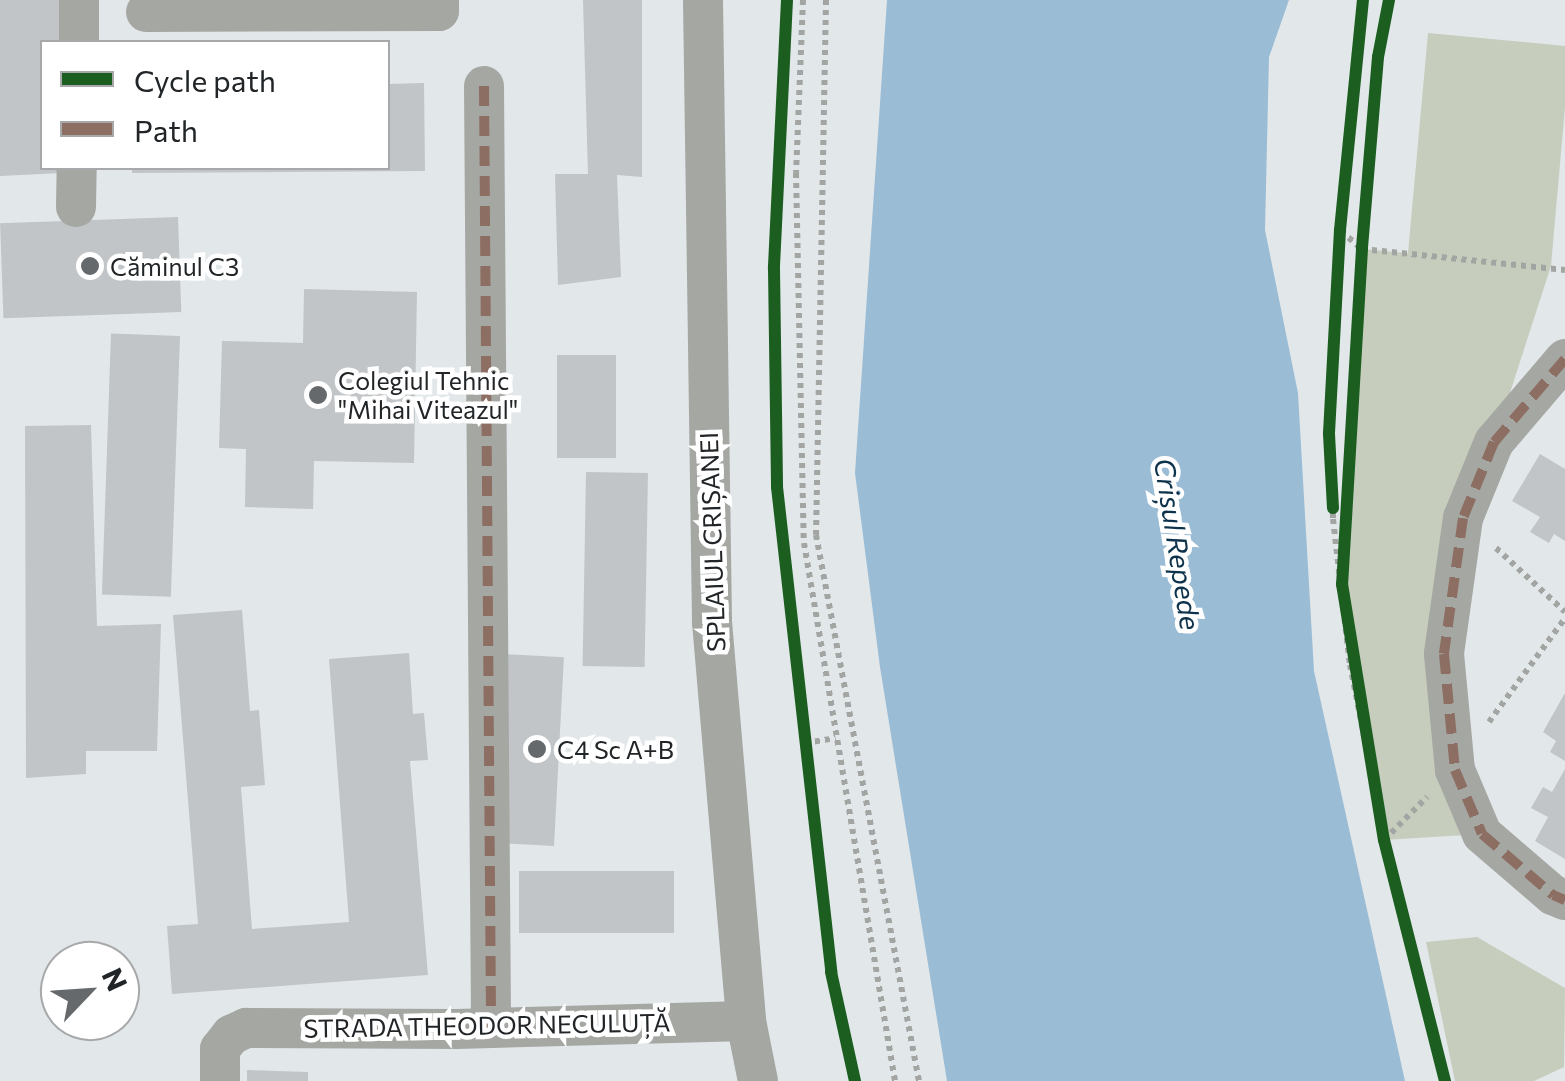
<!DOCTYPE html>
<meta charset="utf-8">
<style>
body{margin:0}
#map{position:relative;width:1565px;height:1081px;overflow:hidden;background:#e2e7ea;font-family:Commissioner,sans-serif}
div>[style]{position:absolute}
[style*='--x']{left:calc(var(--x)*1px);top:calc(var(--y)*1px);width:calc(var(--w)*1px);rotate:calc(var(--a)*1deg)}
.green>*{inset:0;background:#c6cdbc}
.water>*{inset:0;background:#9abcd5}
.building>*{inset:0;background:#c1c5c7;transform-origin:0 0}
.path>*{height:6px;margin-top:-3px;transform-origin:0;background:repeating-linear-gradient(90deg,#a2a5a2 0 5px,transparent 0 10px)}
.minor>*{height:40px;margin:-20px;padding:0 20px;transform-origin:20px;border-radius:20px;background:#a5a7a3}
.quiet>*{height:10px;margin-top:-5px;transform-origin:0;background:repeating-linear-gradient(90deg,#8d6e63 0 20px,transparent 0 30px)}
.cycleway>*{height:12px;margin:-6px;padding:0 6px;transform-origin:6px;border-radius:6px;background:#1b5e20}
.dots>*{width:28px;height:28px;translate:-50% -50%;box-sizing:border-box;border:5px solid #fff;border-radius:50%}
span{translate:-50% -50%;white-space:nowrap;text-align:center;line-height:1.15;-webkit-text-stroke:9px #fff;paint-order:stroke}
.poi-label{font-size:25px;color:#222527}
.left{translate:0 -50%;text-align:left}
.street-label{font-size:25px;color:#222527}
.water-label{font-size:28px;color:#0d324b;font-style:italic}
.legend{position:absolute;left:40px;top:40px;width:350px;height:130px;box-sizing:border-box;background:#fff;border:2px solid #a7a8a9;margin:0;padding:12px 18px;list-style:none;font-size:30px;color:#222527}
.legend li{display:flex;align-items:center;gap:20px;height:50px}
.legend b{width:50px;border:2px solid #a7a8a9}
.north{position:absolute;left:40px;top:941px;width:100px;height:100px;box-sizing:border-box;background:#fff;border:2px solid #a7a8a9;border-radius:50%;rotate:65deg;font-size:28px;font-weight:700;line-height:40px;text-align:center;color:#222527}
.north::after{content:'';display:block;margin:auto;width:35px;height:45px;background:#65696b;clip-path:polygon(50% 0,100% 100%,50% 72%,0 100%)}
</style>
<div id="map">
<div class="green">
<div style="clip-path:polygon(1428px 33px,1565px 46px,1565px 107px,1551px 266px,1494px 442px,1444px 653px,1482px 834px,1384px 840px,1342px 584px,1362px 249px,1408px 253px)"></div>
<div style="clip-path:polygon(1477px 937px,1565px 988px,1564px 1067px,1534px 1081px,1455px 1081px,1426px 942px)"></div>
</div>
<div class="water">
<div style="clip-path:polygon(887px 0,1289px 0,1269px 57px,1265px 230px,1298px 393px,1314px 671px,1405px 1081px,947px 1081px,880px 667px,855px 473px)"></div>
</div>
<div class="building">
<div style="clip-path:polygon(0 0,61px 0,61px 42px,42px 42px,42px 168px,62px 168px,62px 173px,0 176px)"></div>
<div style="clip-path:polygon(583px 0,642px 0,642px 177px,617px 175px,621px 277px,558px 285px,555px 174px,588px 174px)"></div>
<div style="clip-path:polygon(424px 83px,425px 171px,132px 173px,132px 168px,388px 168px,388px 84px)"></div>
<div style="left:178px;top:217px;width:95px;height:178px;rotate:88deg"></div>
<div style="clip-path:polygon(304px 289px,417px 292px,414px 463px,314px 461px,313px 509px,245px 507px,246px 449px,219px 448px,222px 341px,303px 343px)"></div>
<div style="left:180px;top:336px;width:261px;height:69px;rotate:92deg"></div>
<div style="left:616px;top:355px;width:103px;height:59px;rotate:90deg"></div>
<div style="clip-path:polygon(91px 425px,97px 626px,161px 624px,157px 751px,86px 751px,86px 774px,26px 778px,25px 426px)"></div>
<div style="clip-path:polygon(1540px 454px,1565px 469px,1565px 541px,1554px 534px,1549px 543px,1530px 532px,1540px 517px,1512px 501px)"></div>
<div style="left:586px;top:472px;width:62px;height:194px;rotate:1deg"></div>
<div style="clip-path:polygon(242px 610px,250px 711px,259px 710px,265px 785px,241px 787px,252px 929px,349px 922px,329px 659px,409px 653px,413px 714px,424px 713px,428px 760px,410px 761px,428px 975px,172px 994px,167px 926px,198px 924px,173px 615px)"></div>
<div style="left:503px;top:654px;width:61px;height:189px;rotate:3deg"></div>
<div style="clip-path:polygon(1565px 693px,1565px 761px,1550px 752px,1556px 741px,1543px 732px)"></div>
<div style="clip-path:polygon(1565px 769px,1565px 859px,1535px 841px,1548px 817px,1531px 808px,1543px 787px,1552px 792px)"></div>
<div style="left:519px;top:871px;width:155px;height:62px"></div>
<div style="clip-path:polygon(247px 1070px,308px 1072px,308px 1081px,247px 1081px)"></div>
</div>
<div class="path">
<div style="--x:803;--y:0;--w:173;--a:92.3"></div>
<div style="--x:796;--y:173;--w:370;--a:88.8"></div>
<div style="--x:804;--y:543;--w:546;--a:80.4"></div>
<div style="--x:826;--y:0;--w:535;--a:91.07"></div>
<div style="--x:816;--y:535;--w:556;--a:79.32"></div>
<div style="--x:1363;--y:0;--w:231;--a:95.7"></div>
<div style="--x:1340;--y:230;--w:203;--a:93.1"></div>
<div style="--x:1329;--y:433;--w:86;--a:87.3"></div>
<div style="--x:1333;--y:519;--w:147;--a:83.4"></div>
<div style="--x:1350;--y:665;--w:227;--a:78.8"></div>
<div style="--x:1394;--y:888;--w:199;--a:75.8"></div>
<div style="--x:1341;--y:231;--w:28;--a:41"></div>
<div style="--x:1362;--y:249;--w:204;--a:5.9"></div>
<div style="--x:1496;--y:548;--w:94;--a:42.8"></div>
<div style="--x:1489;--y:722;--w:129;--a:-53.8"></div>
<div style="--x:805;--y:743;--w:31;--a:-9"></div>
<div style="--x:1384;--y:840;--w:61;--a:-45"></div>
</div>
<div class="minor">
<div style="--x:703;--y:0;--w:622;--a:89.17"></div>
<div style="--x:712;--y:622;--w:400;--a:85.1"></div>
<div style="--x:746;--y:1021;--w:61;--a:78.7"></div>
<div style="--x:146;--y:12;--w:293;--a:-0.2"></div>
<div style="--x:439;--y:11;--w:11;--a:-90"></div>
<div style="--x:79;--y:42;--w:42;--a:-90"></div>
<div style="--x:484;--y:86;--w:942;--a:89.57"></div>
<div style="--x:76;--y:207;--w:39;--a:-89"></div>
<div style="--x:1565;--y:359;--w:109;--a:130.5"></div>
<div style="--x:1494;--y:442;--w:82;--a:112.2"></div>
<div style="--x:1463;--y:518;--w:137;--a:98"></div>
<div style="--x:1444;--y:654;--w:117;--a:84.6"></div>
<div style="--x:1455;--y:770;--w:69;--a:67.1"></div>
<div style="--x:1482;--y:834;--w:94;--a:40.7"></div>
<div style="--x:1553;--y:895;--w:13;--a:23"></div>
<div style="--x:220;--y:1081;--w:32;--a:-90"></div>
<div style="--x:220;--y:1049;--w:18;--a:-52"></div>
<div style="--x:231;--y:1035;--w:17;--a:-25"></div>
<div style="--x:246;--y:1028;--w:210;--a:0.3"></div>
<div style="--x:456;--y:1029;--w:290;--a:-1.6"></div>
</div>
<div class="quiet">
<div style="--x:484;--y:86;--w:942;--a:89.57"></div>
<div style="--x:1565;--y:359;--w:109;--a:130.5"></div>
<div style="--x:1494;--y:442;--w:82;--a:112.2"></div>
<div style="--x:1463;--y:518;--w:137;--a:98"></div>
<div style="--x:1444;--y:654;--w:117;--a:84.6"></div>
<div style="--x:1455;--y:770;--w:69;--a:67.1"></div>
<div style="--x:1482;--y:834;--w:94;--a:40.7"></div>
<div style="--x:1553;--y:895;--w:13;--a:23"></div>
</div>
<div class="cycleway">
<div style="--x:787;--y:0;--w:269;--a:92.8"></div>
<div style="--x:774;--y:269;--w:218;--a:89.2"></div>
<div style="--x:777;--y:487;--w:488;--a:83.6"></div>
<div style="--x:831;--y:972;--w:112;--a:77.6"></div>
<div style="--x:1389;--y:0;--w:58;--a:100.9"></div>
<div style="--x:1378;--y:57;--w:193;--a:94.8"></div>
<div style="--x:1362;--y:249;--w:336;--a:93.4"></div>
<div style="--x:1342;--y:584;--w:259;--a:80.7"></div>
<div style="--x:1384;--y:840;--w:249;--a:75.8"></div>
<div style="--x:1333;--y:508;--w:75;--a:-93.1"></div>
<div style="--x:1329;--y:433;--w:203;--a:-86.9"></div>
<div style="--x:1340;--y:230;--w:231;--a:-84.3"></div>
</div>
<div class="dots">
<div style="left:90px;top:266px;background:#65696b"></div>
<div style="left:318px;top:395px;background:#65696b"></div>
<div style="left:537px;top:749px;background:#65696b"></div>
</div>
<div class="poi-label">
<span class="left" style="left:110px;top:266px">Căminul C3</span>
<span class="left" style="left:338px;top:395px">Colegiul Tehnic<br>"Mihai Viteazul"</span>
<span class="left" style="left:557px;top:749px">C4 Sc A+B</span>
</div>
<div class="street-label">
<span style="left:712px;top:542px;rotate:-92deg">SPLAIUL CRIȘANEI</span>
<span style="left:487px;top:1025px;rotate:-1deg">STRADA THEODOR NECULUȚĂ</span>
</div>
<div class="water-label">
<span style="left:1178px;top:544px;rotate:81deg">Crișul Repede</span>
</div>
<ul class="legend">
<li><b style="height:12px;background:#1b5e20"></b>Cycle path</li>
<li><b style="height:12px;background:#8d6e63"></b>Path</li>
</ul>
<div class="north">N</div>
</div>
